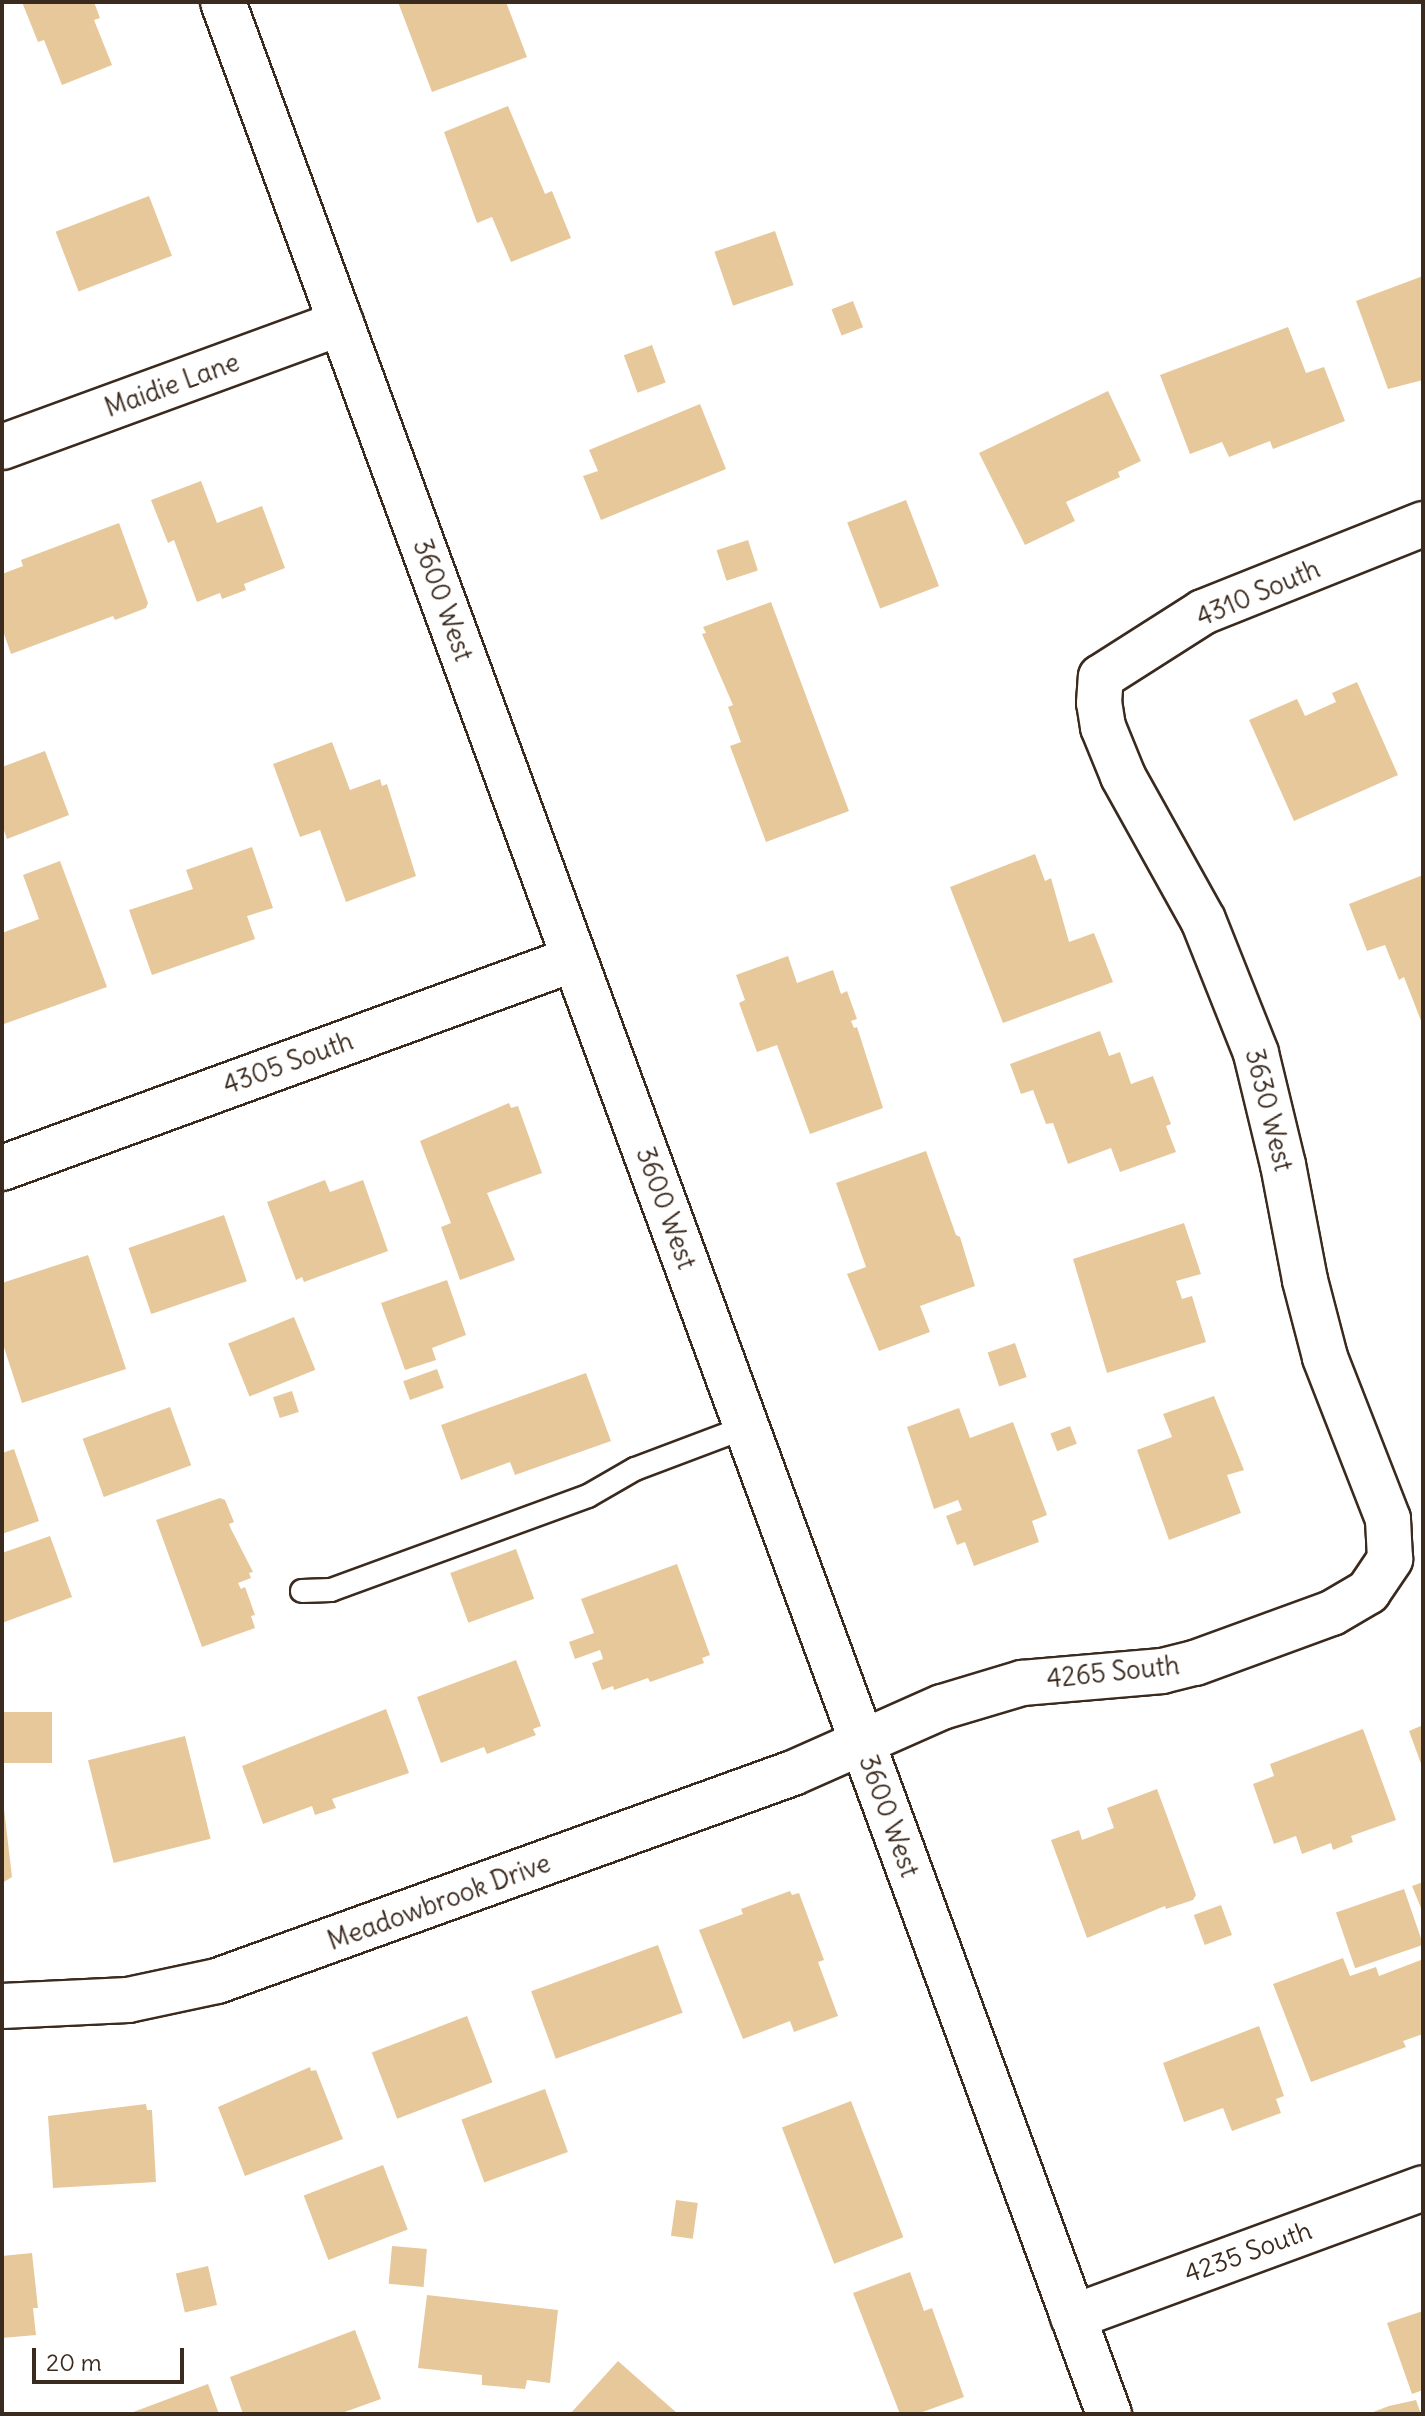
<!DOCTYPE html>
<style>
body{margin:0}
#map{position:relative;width:1425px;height:2416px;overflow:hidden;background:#fff;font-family:Delius,sans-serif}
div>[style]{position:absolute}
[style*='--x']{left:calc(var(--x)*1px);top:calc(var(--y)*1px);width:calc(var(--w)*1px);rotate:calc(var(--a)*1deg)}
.building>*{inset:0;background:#e7c89a;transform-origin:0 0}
.roads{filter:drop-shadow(2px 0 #3b2a1e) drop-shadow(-2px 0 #3b2a1e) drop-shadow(0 2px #3b2a1e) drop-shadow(0 -2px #3b2a1e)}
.service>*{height:22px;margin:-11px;padding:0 11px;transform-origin:11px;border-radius:11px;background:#fff}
.minor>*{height:44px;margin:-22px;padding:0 22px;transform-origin:22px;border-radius:22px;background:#fff}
.tertiary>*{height:44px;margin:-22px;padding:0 22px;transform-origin:22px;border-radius:22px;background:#fff}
span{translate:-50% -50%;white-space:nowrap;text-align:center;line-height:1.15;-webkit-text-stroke:6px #fff;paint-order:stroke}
.street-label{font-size:26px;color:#3b2a1e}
.frame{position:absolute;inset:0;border:4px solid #3b2a1e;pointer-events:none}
.scale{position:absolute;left:32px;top:2348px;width:152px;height:36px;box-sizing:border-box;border:4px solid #3b2a1e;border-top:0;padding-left:10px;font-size:24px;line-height:28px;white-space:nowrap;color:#3b2a1e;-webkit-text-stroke:6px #fff;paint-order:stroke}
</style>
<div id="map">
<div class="building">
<div style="clip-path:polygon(22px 2px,94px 2px,100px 18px,94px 20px,112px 65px,62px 85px,44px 40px,38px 42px)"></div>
<div style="clip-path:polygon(398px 2px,506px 2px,527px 57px,432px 92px)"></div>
<div style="clip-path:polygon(508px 106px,545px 194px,552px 191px,571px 238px,511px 262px,492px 217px,477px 223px,444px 132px)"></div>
<div style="left:149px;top:196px;width:64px;height:100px;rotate:69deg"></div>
<div style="left:775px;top:231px;width:57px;height:64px;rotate:71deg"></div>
<div style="clip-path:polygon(1423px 276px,1423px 380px,1388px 389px,1356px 301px)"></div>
<div style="left:853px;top:301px;width:28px;height:23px;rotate:69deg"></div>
<div style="clip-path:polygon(1288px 327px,1306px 373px,1324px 367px,1345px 421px,1273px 449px,1270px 441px,1229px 457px,1222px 442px,1190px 454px,1160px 375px)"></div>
<div style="left:652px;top:345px;width:40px;height:30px;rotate:70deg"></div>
<div style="clip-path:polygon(1108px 391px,1141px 461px,1118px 472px,1120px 477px,1066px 502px,1075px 521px,1025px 545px,979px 453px)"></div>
<div style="clip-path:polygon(700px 404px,726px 469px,601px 520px,583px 476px,598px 471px,589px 450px)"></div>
<div style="clip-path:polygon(201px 481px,217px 523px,262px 506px,285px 568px,244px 584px,246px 590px,222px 599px,220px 593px,197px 602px,174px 540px,168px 543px,151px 500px)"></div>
<div style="left:906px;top:500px;width:92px;height:63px;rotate:69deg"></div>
<div style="clip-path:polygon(119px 523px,148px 603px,146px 608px,115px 620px,113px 616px,11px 654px,2px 628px,2px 574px,23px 566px,21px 560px)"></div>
<div style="left:748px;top:540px;width:32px;height:33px;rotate:72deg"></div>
<div style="clip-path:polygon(771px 602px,849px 811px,766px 842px,730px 746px,741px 742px,728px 707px,733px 705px,702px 634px,706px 633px,703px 627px)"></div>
<div style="clip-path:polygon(1357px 682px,1398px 775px,1294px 821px,1249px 720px,1297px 699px,1305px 716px,1336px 702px,1332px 693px)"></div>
<div style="clip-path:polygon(332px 742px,350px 790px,380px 779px,382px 786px,387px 784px,416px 876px,346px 902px,320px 830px,300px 837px,273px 764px)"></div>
<div style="clip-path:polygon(45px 751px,69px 815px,7px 839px,2px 825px,2px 767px)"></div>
<div style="clip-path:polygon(252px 847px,273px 908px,247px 916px,255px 939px,152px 975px,129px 910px,193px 889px,186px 870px)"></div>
<div style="clip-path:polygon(1035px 854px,1045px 881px,1051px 878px,1069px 942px,1094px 933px,1113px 982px,1003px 1023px,950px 887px)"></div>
<div style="clip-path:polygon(60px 861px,107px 987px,4px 1024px,2px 933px,39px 919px,23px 875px)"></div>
<div style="clip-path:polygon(1423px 875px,1423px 1026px,1404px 977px,1399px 980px,1385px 945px,1367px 951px,1349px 904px)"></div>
<div style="clip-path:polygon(788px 956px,797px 983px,833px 970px,841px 994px,847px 991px,857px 1019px,851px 1021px,854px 1028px,857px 1027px,883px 1108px,810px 1134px,777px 1045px,757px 1052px,739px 1003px,745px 1000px,736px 975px)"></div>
<div style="clip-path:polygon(1100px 1031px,1109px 1056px,1120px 1052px,1131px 1084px,1153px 1076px,1171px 1124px,1166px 1126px,1176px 1152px,1120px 1172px,1111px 1148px,1068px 1164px,1053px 1123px,1046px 1124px,1033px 1090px,1021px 1094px,1010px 1064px)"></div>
<div style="clip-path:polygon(509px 1103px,511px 1108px,518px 1106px,542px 1173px,487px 1193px,515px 1260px,460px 1280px,441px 1227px,451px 1223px,420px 1141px)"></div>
<div style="clip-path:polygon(926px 1151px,956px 1235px,960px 1237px,975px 1286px,920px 1306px,930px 1332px,879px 1351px,847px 1274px,866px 1267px,836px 1183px)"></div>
<div style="clip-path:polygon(325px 1180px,330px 1192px,363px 1180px,388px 1251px,304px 1282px,302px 1277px,296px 1280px,267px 1202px)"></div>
<div style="left:224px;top:1215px;width:70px;height:101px;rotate:71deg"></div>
<div style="clip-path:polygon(1184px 1223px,1201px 1274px,1176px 1281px,1182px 1299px,1192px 1296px,1206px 1342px,1107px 1373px,1073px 1259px)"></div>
<div style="clip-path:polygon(88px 1255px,126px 1369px,22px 1403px,2px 1341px,2px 1283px)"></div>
<div style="clip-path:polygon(447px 1280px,466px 1335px,432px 1348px,436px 1360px,405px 1370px,381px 1303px)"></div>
<div style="left:294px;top:1317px;width:57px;height:71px;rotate:68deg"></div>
<div style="left:1015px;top:1343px;width:36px;height:29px;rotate:71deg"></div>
<div style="left:437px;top:1369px;width:20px;height:36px;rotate:70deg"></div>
<div style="clip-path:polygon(586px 1373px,611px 1441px,515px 1475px,510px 1462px,461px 1480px,441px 1425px)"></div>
<div style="left:292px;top:1391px;width:22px;height:20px;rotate:72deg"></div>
<div style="clip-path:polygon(1214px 1396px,1244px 1470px,1227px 1475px,1241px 1513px,1169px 1540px,1137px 1450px,1172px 1437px,1163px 1414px)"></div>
<div style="left:170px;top:1407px;width:62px;height:93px;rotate:70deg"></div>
<div style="clip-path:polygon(959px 1408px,970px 1438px,1013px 1422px,1047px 1515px,1032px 1521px,1039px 1542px,974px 1566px,965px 1542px,957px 1545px,946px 1516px,962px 1510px,958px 1500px,934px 1509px,907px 1427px)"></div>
<div style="left:1070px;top:1426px;width:19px;height:21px;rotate:69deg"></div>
<div style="clip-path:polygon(14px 1449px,39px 1521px,2px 1534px,2px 1453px)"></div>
<div style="clip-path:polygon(220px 1498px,225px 1500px,234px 1522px,229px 1524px,231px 1529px,253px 1572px,249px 1573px,251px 1578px,238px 1583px,241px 1589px,245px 1587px,255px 1615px,251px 1616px,255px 1628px,202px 1647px,156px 1520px)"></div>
<div style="clip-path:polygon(50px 1536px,72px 1597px,2px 1623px,2px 1553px)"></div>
<div style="left:516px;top:1549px;width:53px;height:70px;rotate:70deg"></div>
<div style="clip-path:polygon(677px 1564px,710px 1655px,702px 1658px,704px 1663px,650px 1682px,648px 1678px,614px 1690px,613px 1686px,602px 1690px,592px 1663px,603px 1659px,600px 1650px,575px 1659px,569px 1642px,594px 1633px,581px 1599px)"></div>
<div style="clip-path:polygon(516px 1660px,541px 1726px,533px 1729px,536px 1735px,487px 1754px,484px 1747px,441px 1763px,417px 1697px)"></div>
<div style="clip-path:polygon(386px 1709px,409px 1773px,332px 1799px,336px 1808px,315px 1815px,312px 1806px,263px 1824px,242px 1766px)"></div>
<div style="left:2px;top:1712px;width:50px;height:51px"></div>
<div style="clip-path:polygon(1423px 1725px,1423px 1769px,1409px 1731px)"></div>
<div style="clip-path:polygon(1363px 1729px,1396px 1820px,1351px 1836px,1353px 1842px,1333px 1850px,1331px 1843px,1302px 1854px,1296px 1836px,1274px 1844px,1253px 1784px,1274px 1776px,1270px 1764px)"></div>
<div style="left:185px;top:1736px;width:106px;height:100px;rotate:76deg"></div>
<div style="clip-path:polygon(1157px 1789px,1196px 1895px,1193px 1900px,1166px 1909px,1165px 1906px,1087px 1938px,1051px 1840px,1079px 1830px,1082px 1840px,1114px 1828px,1107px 1808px)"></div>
<div style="clip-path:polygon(2px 1792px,12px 1877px,2px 1883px)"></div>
<div style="clip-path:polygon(1423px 1882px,1423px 1913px,1412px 1886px)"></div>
<div style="left:1404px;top:1889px;width:59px;height:72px;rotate:71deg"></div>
<div style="clip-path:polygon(790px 1891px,792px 1895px,799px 1893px,824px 1960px,818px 1962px,838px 2016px,794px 2032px,790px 2021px,743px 2039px,699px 1930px,743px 1914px,741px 1909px)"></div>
<div style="left:1221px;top:1905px;width:32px;height:29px;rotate:70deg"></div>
<div style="left:658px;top:1945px;width:72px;height:135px;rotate:70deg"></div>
<div style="clip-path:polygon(1343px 1958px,1350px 1976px,1376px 1967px,1379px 1976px,1421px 1960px,1423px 2034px,1403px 2041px,1406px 2047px,1311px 2082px,1273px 1984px)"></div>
<div style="left:467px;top:2016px;width:71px;height:102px;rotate:69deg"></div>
<div style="clip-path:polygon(1259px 2026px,1284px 2096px,1276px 2099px,1281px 2113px,1232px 2131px,1223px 2108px,1184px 2122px,1163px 2063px)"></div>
<div style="clip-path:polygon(310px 2067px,311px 2071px,316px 2070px,343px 2139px,245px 2176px,218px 2107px)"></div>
<div style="left:545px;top:2089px;width:67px;height:89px;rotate:70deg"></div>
<div style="left:851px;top:2101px;width:146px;height:74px;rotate:69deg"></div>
<div style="clip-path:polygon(146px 2104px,147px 2110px,152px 2110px,156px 2182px,53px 2188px,48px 2116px)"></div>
<div style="left:383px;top:2165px;width:69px;height:85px;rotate:69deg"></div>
<div style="left:676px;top:2200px;width:22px;height:36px;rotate:8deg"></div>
<div style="left:392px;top:2246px;width:35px;height:38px;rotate:5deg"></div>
<div style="clip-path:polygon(32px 2253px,38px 2308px,33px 2308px,36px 2335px,2px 2338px,2px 2256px)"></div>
<div style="left:208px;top:2266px;width:40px;height:33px;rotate:77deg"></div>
<div style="clip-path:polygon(910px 2272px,924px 2311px,932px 2308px,964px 2397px,917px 2414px,900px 2414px,853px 2293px)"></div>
<div style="clip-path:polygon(427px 2295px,558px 2310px,550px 2383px,527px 2380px,525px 2389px,482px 2385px,482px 2375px,418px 2368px)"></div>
<div style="clip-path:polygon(1423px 2311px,1423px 2390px,1412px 2394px,1387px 2323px)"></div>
<div style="clip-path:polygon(355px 2330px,381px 2399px,339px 2414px,243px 2414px,230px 2377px)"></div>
<div style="clip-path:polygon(618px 2361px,678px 2414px,570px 2414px)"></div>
<div style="clip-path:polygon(208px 2384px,219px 2414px,128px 2414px)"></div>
<div style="clip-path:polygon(1416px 2400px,1421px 2414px,1368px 2414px,1389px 2406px)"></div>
</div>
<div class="roads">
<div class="service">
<div style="--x:302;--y:1591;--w:29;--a:-2"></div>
<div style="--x:331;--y:1590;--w:274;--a:-20.1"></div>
<div style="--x:588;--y:1496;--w:54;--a:-29.9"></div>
<div style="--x:635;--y:1469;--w:119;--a:-20.7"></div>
</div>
<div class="minor">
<div style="--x:2;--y:447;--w:361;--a:-20.1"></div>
<div style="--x:2;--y:1168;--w:609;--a:-20.07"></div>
<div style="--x:2;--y:2006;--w:126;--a:-2.7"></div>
<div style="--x:128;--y:2000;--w:91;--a:-12.1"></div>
<div style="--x:217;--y:1981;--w:612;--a:-19.86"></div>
<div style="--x:793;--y:1773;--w:163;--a:-23.9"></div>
<div style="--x:942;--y:1707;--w:84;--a:-16.7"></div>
<div style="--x:1022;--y:1683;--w:141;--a:-4.9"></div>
<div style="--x:1162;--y:1671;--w:34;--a:-14"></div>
<div style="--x:1195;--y:1663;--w:146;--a:-20.1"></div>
<div style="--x:1332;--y:1613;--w:42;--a:-30.3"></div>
<div style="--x:1368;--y:1592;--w:40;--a:-56"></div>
<div style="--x:1390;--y:1559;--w:40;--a:-92.9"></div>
<div style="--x:1388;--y:1519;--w:174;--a:-111.3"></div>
<div style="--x:1325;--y:1357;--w:80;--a:-104.6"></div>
<div style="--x:1305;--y:1280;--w:117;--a:-100.8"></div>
<div style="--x:1283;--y:1165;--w:115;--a:-103.6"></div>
<div style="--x:1256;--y:1053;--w:143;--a:-111.7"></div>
<div style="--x:1203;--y:920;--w:165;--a:-119.1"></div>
<div style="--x:1123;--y:776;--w:53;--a:-112.2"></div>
<div style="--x:1103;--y:727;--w:24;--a:-99"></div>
<div style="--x:1099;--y:703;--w:26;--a:-86"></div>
<div style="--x:1101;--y:677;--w:121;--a:-32.5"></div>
<div style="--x:1203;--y:612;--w:237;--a:-21.8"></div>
<div style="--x:1073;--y:2317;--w:373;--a:-20.2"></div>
</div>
<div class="tertiary">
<div style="--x:223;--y:2;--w:2570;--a:69.83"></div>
</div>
</div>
<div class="street-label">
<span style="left:172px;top:385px;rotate:-20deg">Maidie Lane</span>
<span style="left:1258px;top:593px;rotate:-23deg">4310 South</span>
<span style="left:443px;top:600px;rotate:70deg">3600 West</span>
<span style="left:288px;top:1063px;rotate:-20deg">4305 South</span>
<span style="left:1269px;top:1110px;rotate:76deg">3630 West</span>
<span style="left:666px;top:1208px;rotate:70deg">3600 West</span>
<span style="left:1113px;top:1672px;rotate:-6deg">4265 South</span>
<span style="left:889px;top:1816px;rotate:70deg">3600 West</span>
<span style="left:439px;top:1902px;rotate:-20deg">Meadowbrook Drive</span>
<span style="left:1248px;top:2252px;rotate:-20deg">4235 South</span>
</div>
<div class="frame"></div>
<div class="scale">20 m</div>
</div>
